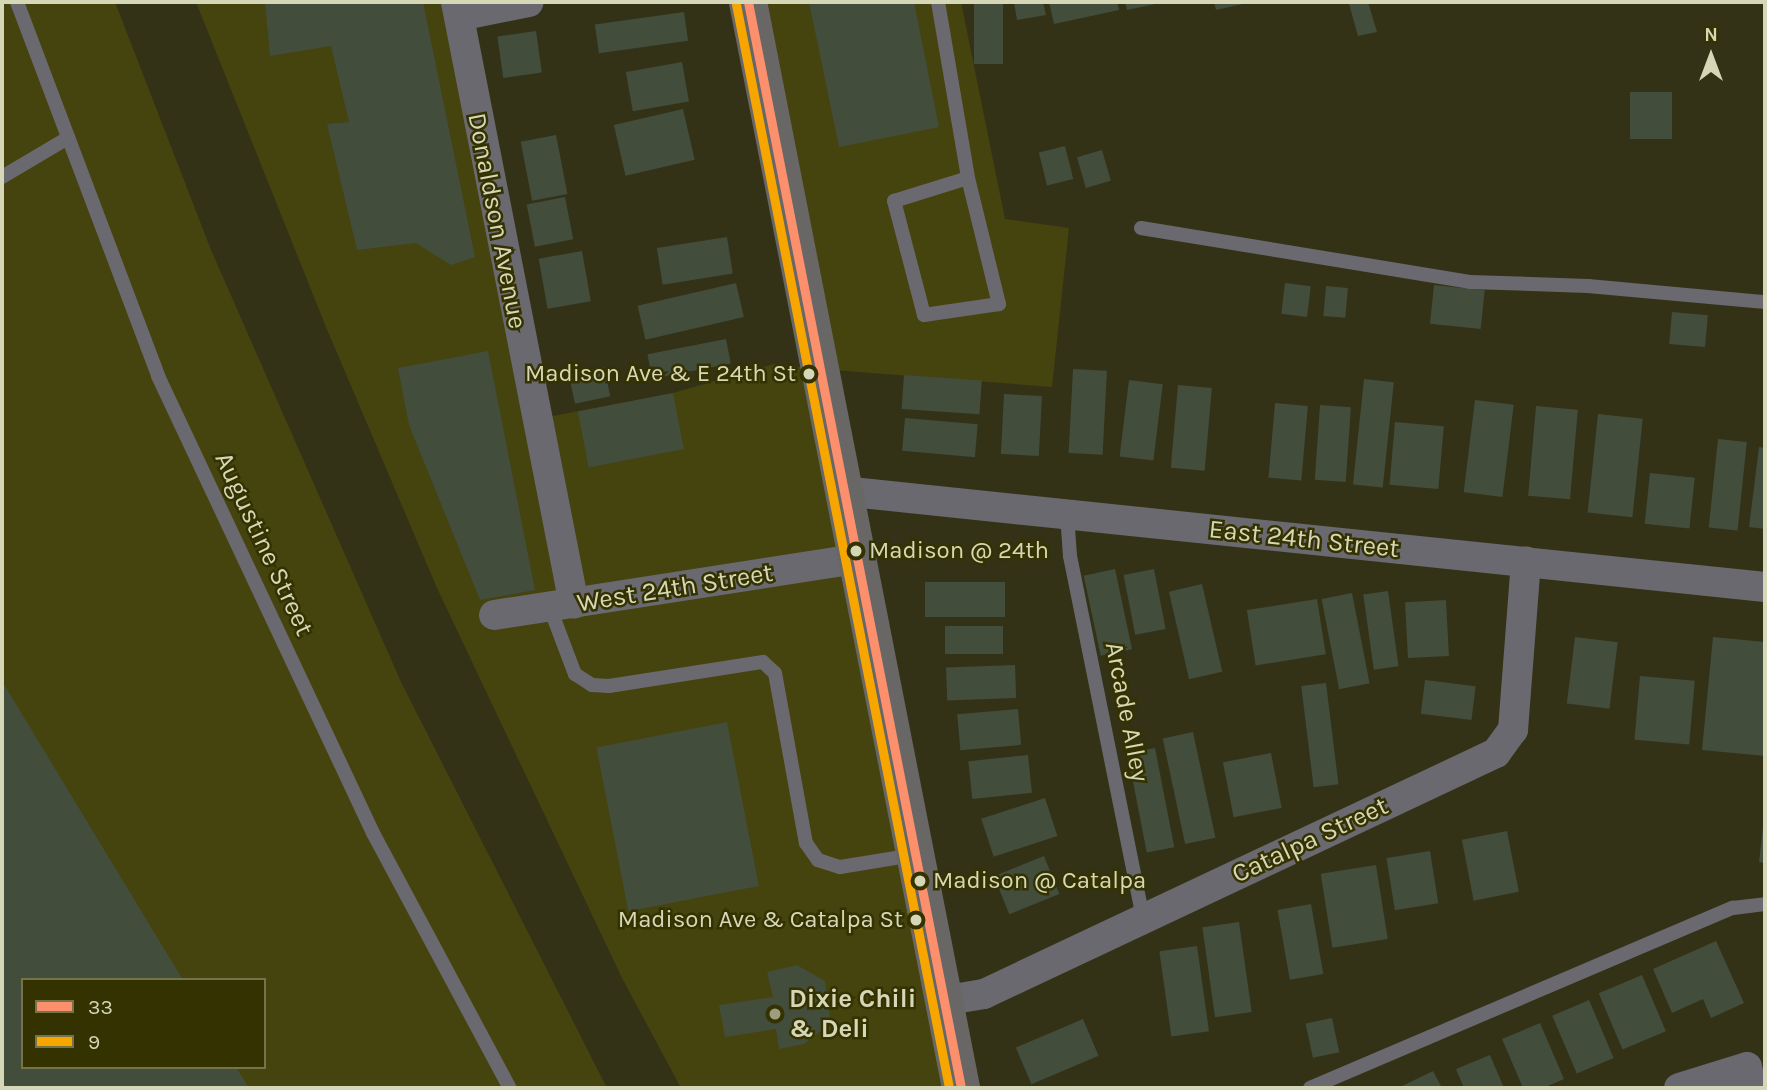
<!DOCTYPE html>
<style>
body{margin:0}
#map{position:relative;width:1767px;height:1090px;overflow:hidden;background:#333217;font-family:Karla,sans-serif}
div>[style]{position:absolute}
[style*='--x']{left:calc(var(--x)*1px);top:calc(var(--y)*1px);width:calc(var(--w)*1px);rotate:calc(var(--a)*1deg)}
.built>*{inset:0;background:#45430e}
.building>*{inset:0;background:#434d3c;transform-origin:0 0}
.service>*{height:14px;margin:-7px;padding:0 7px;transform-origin:7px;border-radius:7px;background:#6a696f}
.minor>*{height:30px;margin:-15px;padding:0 15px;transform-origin:15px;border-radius:15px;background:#6a696f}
.primary>*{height:38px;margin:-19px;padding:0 19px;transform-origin:19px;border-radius:19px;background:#696766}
.bus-1>*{height:9px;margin:-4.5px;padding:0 4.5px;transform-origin:4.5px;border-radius:4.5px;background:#fd906c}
.bus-2>*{height:9px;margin:-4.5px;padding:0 4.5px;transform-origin:4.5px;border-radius:4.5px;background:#f7a600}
.dots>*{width:19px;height:19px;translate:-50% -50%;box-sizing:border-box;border:4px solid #343200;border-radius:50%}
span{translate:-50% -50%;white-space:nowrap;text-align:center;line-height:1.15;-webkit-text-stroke:5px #343200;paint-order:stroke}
.bus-label{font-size:24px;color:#d6d7b7}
.right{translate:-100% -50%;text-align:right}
.left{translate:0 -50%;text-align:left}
.street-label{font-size:26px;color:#d6d7b7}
.poi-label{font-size:26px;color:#d6d7b7;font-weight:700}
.frame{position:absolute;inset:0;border:4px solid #d6d7b7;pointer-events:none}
.legend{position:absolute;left:21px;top:978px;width:245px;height:91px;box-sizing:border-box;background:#343200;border:2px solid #757449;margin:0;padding:9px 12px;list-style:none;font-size:21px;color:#d6d7b7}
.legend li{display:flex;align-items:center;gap:14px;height:35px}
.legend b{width:35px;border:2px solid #757449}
.north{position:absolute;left:1676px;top:21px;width:70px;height:70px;-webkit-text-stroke:5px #343200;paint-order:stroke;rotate:0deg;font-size:19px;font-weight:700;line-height:28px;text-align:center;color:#d6d7b7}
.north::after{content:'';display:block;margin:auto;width:24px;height:32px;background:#d6d7b7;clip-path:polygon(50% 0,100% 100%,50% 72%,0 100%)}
</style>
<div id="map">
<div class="built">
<div style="clip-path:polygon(evenodd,2px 2px,115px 2px,211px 250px,401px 682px,607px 1088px,2px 1088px,2px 2px,23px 980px,264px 980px,264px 1067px,23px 1067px,23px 980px)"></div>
<div style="clip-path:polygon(196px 2px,456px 2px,537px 419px,673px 393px,774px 364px,819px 369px,748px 2px,961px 2px,1005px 219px,1069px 228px,1052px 387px,820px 369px,961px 1088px,681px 1088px,622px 978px,437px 588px,326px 327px)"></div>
</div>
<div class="building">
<div style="clip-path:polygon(265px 2px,423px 2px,475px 257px,451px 265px,416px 243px,357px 250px,327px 124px,349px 122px,331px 46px,270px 56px)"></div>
<div style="clip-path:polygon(809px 2px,914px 2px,939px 127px,839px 147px)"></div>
<div style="left:974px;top:2px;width:29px;height:62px"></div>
<div style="clip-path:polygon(1014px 2px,1043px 2px,1046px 15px,1017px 20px)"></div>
<div style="clip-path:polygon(1049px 2px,1117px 2px,1119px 10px,1054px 24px)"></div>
<div style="clip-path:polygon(1125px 2px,1160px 2px,1160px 3px,1127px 10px)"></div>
<div style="clip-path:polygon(1214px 2px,1247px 2px,1247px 3px,1216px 10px)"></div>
<div style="clip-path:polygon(1368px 2px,1377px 32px,1358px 36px,1349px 4px)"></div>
<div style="left:684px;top:12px;width:29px;height:90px;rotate:82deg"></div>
<div style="left:536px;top:31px;width:42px;height:39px;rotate:82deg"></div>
<div style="left:682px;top:62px;width:40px;height:57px;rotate:80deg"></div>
<div style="left:1630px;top:92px;width:42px;height:47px"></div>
<div style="left:683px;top:109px;width:52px;height:71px;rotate:77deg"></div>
<div style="left:556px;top:135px;width:60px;height:36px;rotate:79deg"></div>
<div style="left:1065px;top:146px;width:34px;height:27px;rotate:76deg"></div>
<div style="left:1102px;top:150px;width:32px;height:26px;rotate:74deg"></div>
<div style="left:565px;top:197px;width:43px;height:39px;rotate:79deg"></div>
<div style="left:727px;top:237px;width:37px;height:71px;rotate:81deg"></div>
<div style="left:582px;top:251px;width:51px;height:44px;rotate:80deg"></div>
<div style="left:736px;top:283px;width:35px;height:101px;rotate:77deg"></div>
<div style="left:1285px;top:283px;width:26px;height:31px;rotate:7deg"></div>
<div style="left:1434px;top:285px;width:51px;height:39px;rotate:6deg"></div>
<div style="left:1326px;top:286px;width:22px;height:30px;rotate:5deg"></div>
<div style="left:1672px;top:312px;width:36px;height:32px;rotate:5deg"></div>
<div style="left:726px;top:339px;width:25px;height:80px;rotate:79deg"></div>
<div style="clip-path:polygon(488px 351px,535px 590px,480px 600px,409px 425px,398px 368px)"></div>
<div style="left:604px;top:367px;width:30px;height:36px;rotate:78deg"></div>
<div style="left:1073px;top:369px;width:34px;height:84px;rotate:3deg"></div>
<div style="left:904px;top:375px;width:78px;height:34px;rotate:4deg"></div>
<div style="left:1364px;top:379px;width:30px;height:106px;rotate:6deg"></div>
<div style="left:1129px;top:380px;width:34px;height:77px;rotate:7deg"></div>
<div style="left:1178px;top:385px;width:34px;height:83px;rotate:5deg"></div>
<div style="left:673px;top:393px;width:57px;height:97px;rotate:79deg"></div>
<div style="left:1004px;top:394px;width:38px;height:60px;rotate:3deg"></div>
<div style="left:1475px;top:400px;width:39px;height:93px;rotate:7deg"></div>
<div style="left:1275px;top:403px;width:33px;height:75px;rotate:5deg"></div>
<div style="left:1320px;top:405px;width:31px;height:75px;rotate:4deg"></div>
<div style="left:1536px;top:406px;width:42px;height:90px;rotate:5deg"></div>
<div style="left:1598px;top:414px;width:45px;height:99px;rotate:6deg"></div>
<div style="left:905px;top:418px;width:73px;height:33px;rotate:5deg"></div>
<div style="left:1395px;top:422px;width:49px;height:63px;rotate:5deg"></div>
<div style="left:1718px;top:439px;width:29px;height:89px;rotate:6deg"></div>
<div style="clip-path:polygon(1759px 447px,1765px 448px,1765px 529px,1749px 527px)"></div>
<div style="left:1650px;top:473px;width:45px;height:51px;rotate:6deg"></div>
<div style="left:1115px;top:569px;width:82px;height:32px;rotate:78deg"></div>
<div style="left:1154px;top:569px;width:61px;height:31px;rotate:79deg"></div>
<div style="left:925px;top:582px;width:80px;height:35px"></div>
<div style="left:1202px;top:584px;width:90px;height:34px;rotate:77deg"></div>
<div style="left:1388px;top:591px;width:76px;height:25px;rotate:82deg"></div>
<div style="left:1352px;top:593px;width:92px;height:31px;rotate:79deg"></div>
<div style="left:1317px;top:599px;width:56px;height:71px;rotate:81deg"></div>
<div style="left:1446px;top:600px;width:56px;height:41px;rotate:87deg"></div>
<div style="left:1003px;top:626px;width:28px;height:58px;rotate:90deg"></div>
<div style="left:1575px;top:637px;width:43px;height:67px;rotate:7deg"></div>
<div style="clip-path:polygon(1713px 637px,1765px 642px,1765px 756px,1702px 750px)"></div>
<div style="left:1015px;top:665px;width:33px;height:69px;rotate:88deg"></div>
<div style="left:1640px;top:676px;width:55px;height:64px;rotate:5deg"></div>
<div style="left:1425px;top:680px;width:51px;height:34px;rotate:7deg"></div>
<div style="clip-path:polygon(2px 681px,183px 980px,23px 980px,23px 1067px,236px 1067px,249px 1088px,2px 1088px)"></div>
<div style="left:1326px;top:683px;width:102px;height:25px;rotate:83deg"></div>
<div style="left:1018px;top:709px;width:36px;height:61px;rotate:85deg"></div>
<div style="left:727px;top:722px;width:167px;height:133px;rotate:79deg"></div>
<div style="left:1193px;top:732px;width:108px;height:31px;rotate:78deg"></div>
<div style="left:1155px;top:748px;width:101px;height:28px;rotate:79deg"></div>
<div style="left:1271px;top:753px;width:56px;height:49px;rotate:79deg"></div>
<div style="left:1028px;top:755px;width:38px;height:60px;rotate:84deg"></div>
<div style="left:1045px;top:798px;width:40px;height:67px;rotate:72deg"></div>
<div style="clip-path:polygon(1763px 827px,1765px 827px,1765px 863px,1759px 862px)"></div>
<div style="left:1507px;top:831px;width:62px;height:46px;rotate:79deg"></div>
<div style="left:1430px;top:851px;width:53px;height:44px;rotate:81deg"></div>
<div style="left:1044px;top:856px;width:41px;height:54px;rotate:68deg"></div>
<div style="left:1376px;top:865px;width:75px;height:56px;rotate:81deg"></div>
<div style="left:1311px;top:904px;width:71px;height:34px;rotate:80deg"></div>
<div style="left:1239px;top:922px;width:91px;height:37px;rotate:82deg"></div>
<div style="clip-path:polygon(1716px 941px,1744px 1003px,1711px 1018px,1703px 999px,1672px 1013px,1653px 969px)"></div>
<div style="left:1197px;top:946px;width:86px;height:38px;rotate:82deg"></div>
<div style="clip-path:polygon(797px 965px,825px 981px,831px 1023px,804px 1044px,779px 1049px,776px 1029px,725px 1037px,719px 1005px,773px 997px,767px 972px)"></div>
<div style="left:1642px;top:975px;width:61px;height:47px;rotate:67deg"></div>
<div style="left:1589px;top:1000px;width:63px;height:40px;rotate:67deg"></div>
<div style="left:1332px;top:1018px;width:35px;height:27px;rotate:78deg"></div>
<div style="left:1083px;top:1019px;width:40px;height:73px;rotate:67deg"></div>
<div style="clip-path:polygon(1540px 1023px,1564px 1079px,1543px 1088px,1523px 1088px,1502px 1039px)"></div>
<div style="clip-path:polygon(1490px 1055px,1504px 1088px,1464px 1088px,1456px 1069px)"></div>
<div style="clip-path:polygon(1433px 1071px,1442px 1088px,1398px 1088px)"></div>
</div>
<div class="service">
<div style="--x:17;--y:2;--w:400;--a:69.3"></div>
<div style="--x:158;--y:376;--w:505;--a:64.8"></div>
<div style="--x:373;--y:833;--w:289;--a:61.8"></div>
<div style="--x:938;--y:2;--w:179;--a:80.3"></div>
<div style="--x:968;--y:178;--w:130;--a:76.2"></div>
<div style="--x:999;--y:304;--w:76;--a:171.7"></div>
<div style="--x:924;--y:315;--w:118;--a:-104.7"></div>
<div style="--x:894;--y:201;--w:77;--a:-17.3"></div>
<div style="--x:2;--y:177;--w:77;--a:-30.6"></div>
<div style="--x:1141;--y:228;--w:333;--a:9.3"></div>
<div style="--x:1470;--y:282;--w:118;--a:1.9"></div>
<div style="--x:1588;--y:286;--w:178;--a:5.2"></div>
<div style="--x:1067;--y:514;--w:42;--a:85.9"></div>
<div style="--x:1070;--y:556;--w:370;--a:78.6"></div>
<div style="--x:550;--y:608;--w:71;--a:69.3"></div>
<div style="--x:575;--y:674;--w:20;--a:33"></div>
<div style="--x:592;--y:685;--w:17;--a:3"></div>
<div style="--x:609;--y:686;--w:156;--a:-8.9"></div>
<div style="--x:763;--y:662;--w:16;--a:43"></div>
<div style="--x:775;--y:673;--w:173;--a:79.7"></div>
<div style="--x:806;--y:843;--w:21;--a:55"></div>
<div style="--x:818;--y:860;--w:23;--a:18"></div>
<div style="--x:840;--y:867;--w:74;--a:-9.3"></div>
<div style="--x:1310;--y:1088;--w:460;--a:-23.1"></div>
<div style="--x:1733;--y:908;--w:32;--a:-7"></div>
</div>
<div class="minor">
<div style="--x:456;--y:2;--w:613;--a:78.91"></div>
<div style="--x:459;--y:16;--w:71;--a:-11.3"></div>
<div style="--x:842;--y:491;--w:928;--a:5.94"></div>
<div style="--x:494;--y:615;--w:365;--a:-8.8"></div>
<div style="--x:942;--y:1001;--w:43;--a:-9.5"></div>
<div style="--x:984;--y:994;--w:566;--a:-25.21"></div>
<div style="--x:1496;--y:753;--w:29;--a:-54"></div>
<div style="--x:1513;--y:730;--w:169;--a:-85.6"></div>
<div style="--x:1679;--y:1088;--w:71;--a:-17.2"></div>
<div style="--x:1747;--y:1067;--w:22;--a:77"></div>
</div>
<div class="primary">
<div style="--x:748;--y:2;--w:1107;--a:78.9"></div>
</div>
<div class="bus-1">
<div style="--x:748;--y:2;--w:1107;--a:78.9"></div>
</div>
<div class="bus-2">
<div style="--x:736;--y:4;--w:1105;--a:78.88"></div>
</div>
<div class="dots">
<div style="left:809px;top:374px;background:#d6d7b7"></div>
<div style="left:856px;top:551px;background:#d6d7b7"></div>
<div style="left:920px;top:881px;background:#d6d7b7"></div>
<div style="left:916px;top:920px;background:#d6d7b7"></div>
<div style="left:775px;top:1014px;background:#9d9d7f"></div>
</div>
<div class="bus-label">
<span class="right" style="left:796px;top:374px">Madison Ave &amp; E 24th St</span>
<span class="left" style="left:869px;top:551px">Madison @ 24th</span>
<span class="left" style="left:933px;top:881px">Madison @ Catalpa</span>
<span class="right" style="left:903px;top:920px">Madison Ave &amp; Catalpa St</span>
</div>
<div class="street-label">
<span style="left:497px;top:221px;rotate:79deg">Donaldson Avenue</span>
<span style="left:1304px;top:539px;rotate:6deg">East 24th Street</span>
<span style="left:264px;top:544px;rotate:65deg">Augustine Street</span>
<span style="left:675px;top:588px;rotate:-9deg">West 24th Street</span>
<span style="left:1127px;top:712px;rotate:79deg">Arcade Alley</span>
<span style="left:1310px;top:840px;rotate:-25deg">Catalpa Street</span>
</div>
<div class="poi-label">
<span class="left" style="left:789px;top:1014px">Dixie Chili<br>&amp; Deli</span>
</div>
<div class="frame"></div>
<ul class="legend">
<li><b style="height:9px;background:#fd906c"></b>33</li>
<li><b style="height:9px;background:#f7a600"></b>9</li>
</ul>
<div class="north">N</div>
</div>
